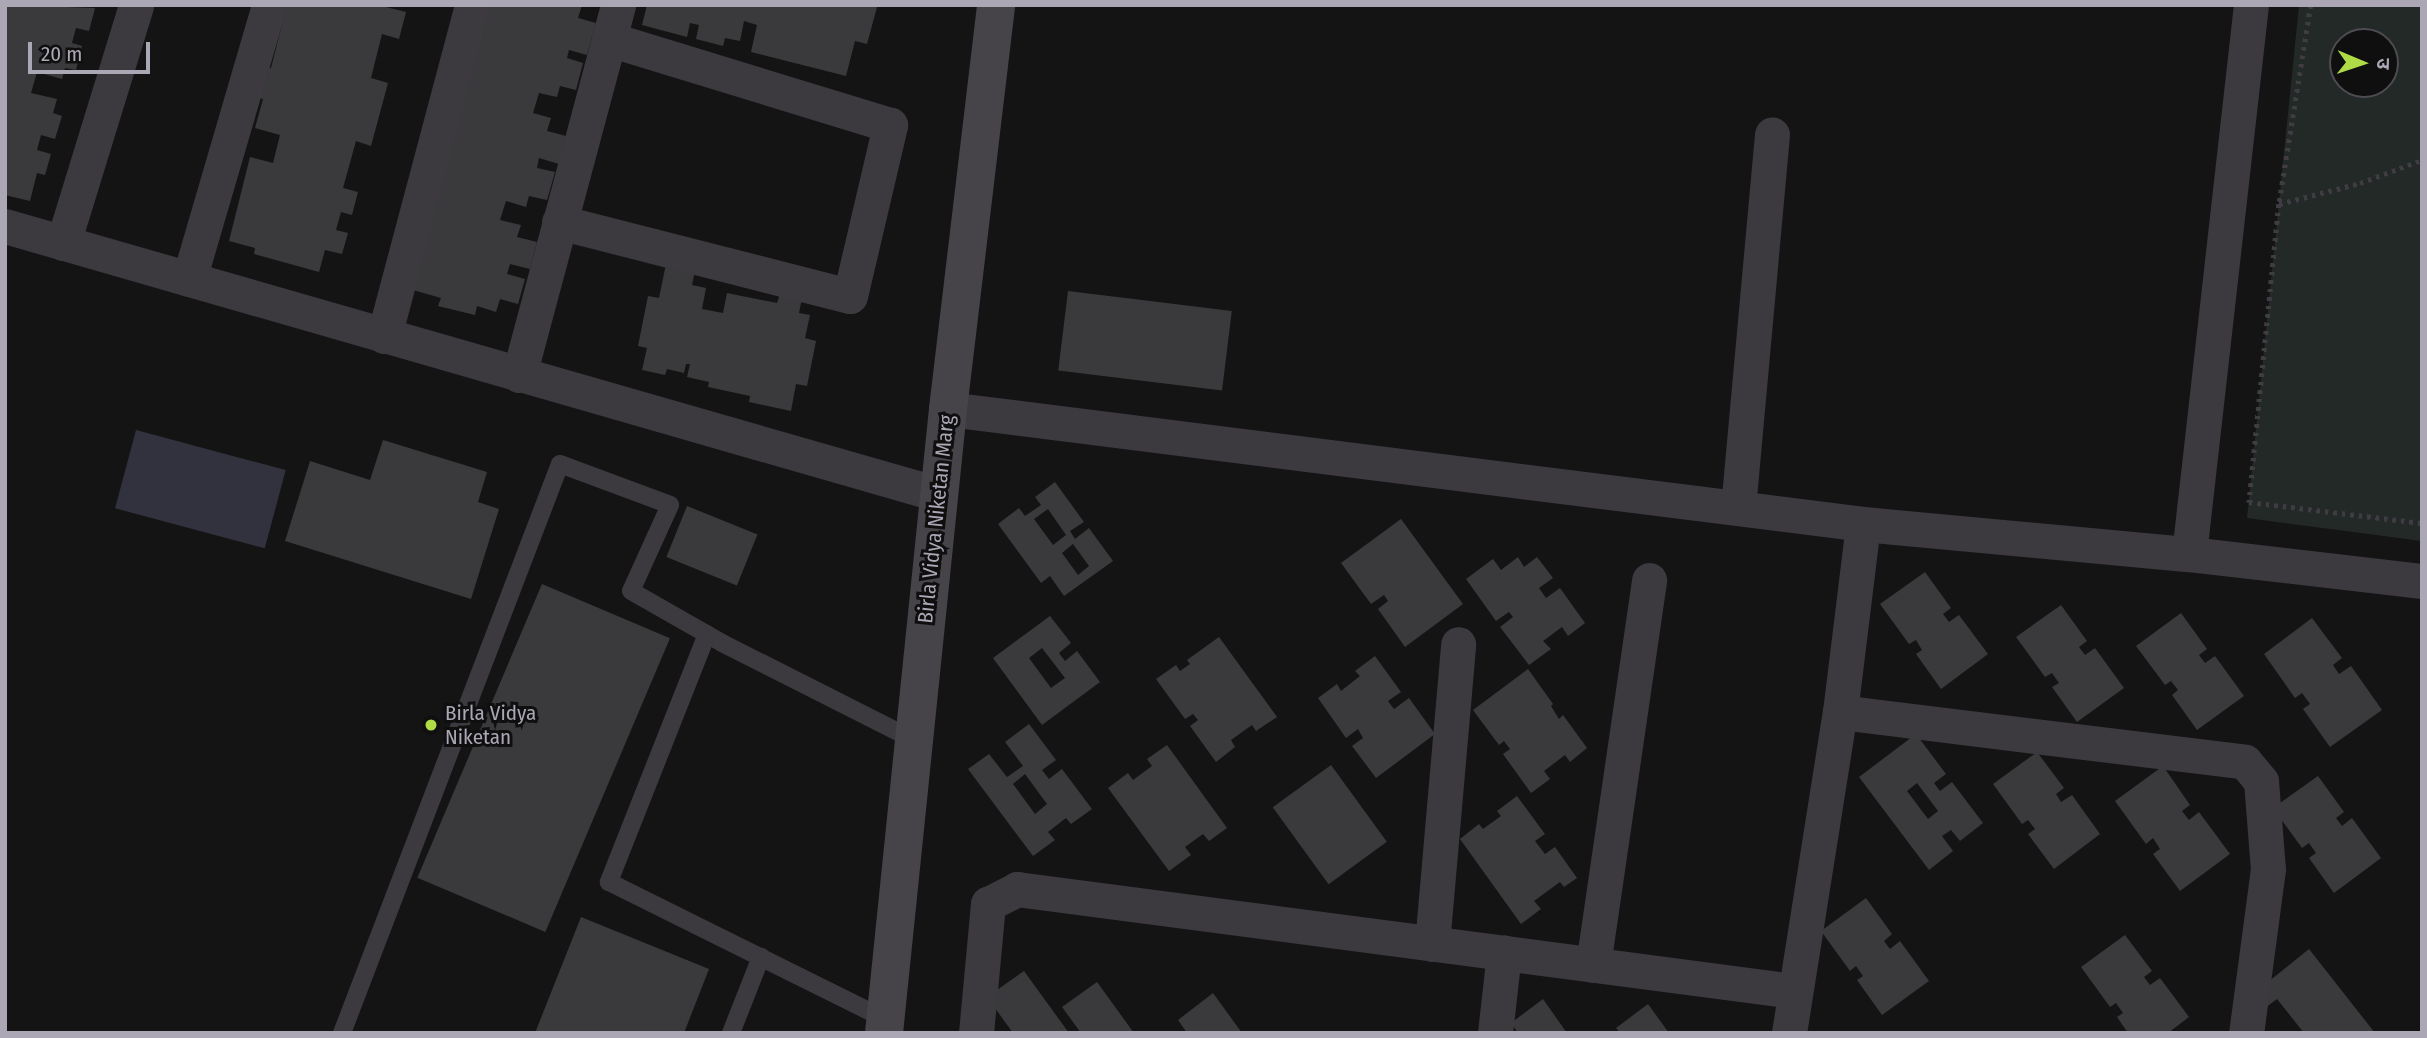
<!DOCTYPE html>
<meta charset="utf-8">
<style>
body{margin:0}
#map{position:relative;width:2427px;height:1038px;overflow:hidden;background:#151415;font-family:"Fira Sans Condensed","Noto Sans Devanagari",sans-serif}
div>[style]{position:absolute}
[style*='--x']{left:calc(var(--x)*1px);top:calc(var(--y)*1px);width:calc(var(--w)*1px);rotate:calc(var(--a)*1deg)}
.green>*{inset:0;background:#232927}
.water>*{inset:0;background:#32313e;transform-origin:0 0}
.building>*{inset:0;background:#3a393c;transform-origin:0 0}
.path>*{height:4.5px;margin-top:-2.25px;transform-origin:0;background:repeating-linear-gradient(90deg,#3f3d43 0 3.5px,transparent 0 8.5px)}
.lane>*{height:18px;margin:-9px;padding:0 9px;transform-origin:9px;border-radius:9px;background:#3c3a3f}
.street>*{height:35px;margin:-17.5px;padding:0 17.5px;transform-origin:17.5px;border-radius:17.5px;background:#3c3a3f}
.secondary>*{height:38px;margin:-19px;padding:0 19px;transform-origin:19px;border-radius:19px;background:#464449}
.dots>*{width:19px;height:19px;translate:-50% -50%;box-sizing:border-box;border:4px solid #100f10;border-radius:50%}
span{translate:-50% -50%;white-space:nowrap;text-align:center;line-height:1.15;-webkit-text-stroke:6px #100f10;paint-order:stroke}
.street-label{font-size:21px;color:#aba7b4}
.poi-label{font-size:21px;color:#aba7b4}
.left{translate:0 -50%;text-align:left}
.frame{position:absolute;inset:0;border:7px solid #aba7b4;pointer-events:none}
.north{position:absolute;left:2329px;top:28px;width:70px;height:70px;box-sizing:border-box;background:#100f10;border:2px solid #4e4c52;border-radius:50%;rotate:92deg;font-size:19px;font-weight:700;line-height:28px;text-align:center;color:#aba7b4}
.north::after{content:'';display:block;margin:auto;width:24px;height:32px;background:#afdb46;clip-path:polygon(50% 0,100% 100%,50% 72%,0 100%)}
.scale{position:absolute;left:28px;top:42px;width:122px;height:32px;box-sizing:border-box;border:4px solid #aba7b4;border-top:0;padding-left:9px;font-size:21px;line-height:24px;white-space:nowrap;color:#aba7b4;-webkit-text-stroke:5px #100f10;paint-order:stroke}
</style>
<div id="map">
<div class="green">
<div style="clip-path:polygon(evenodd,2299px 5px,2422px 5px,2422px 541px,2247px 518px,2299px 5px,2343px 42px,2385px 42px,2385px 84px,2343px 84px,2343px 42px)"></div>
</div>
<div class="water">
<div style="left:136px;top:430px;width:155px;height:81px;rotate:15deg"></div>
</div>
<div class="building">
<div style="clip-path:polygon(5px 5px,95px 8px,89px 31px,76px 28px,72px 43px,82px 46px,76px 70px,65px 68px,62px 79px,37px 72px,31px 93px,57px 99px,53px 113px,62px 116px,55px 139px,41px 135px,37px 150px,51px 154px,45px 175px,37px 173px,30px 201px,5px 195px)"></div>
<div style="clip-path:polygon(287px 5px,378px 5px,406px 12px,399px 39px,382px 34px,371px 78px,388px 83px,371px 146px,356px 141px,343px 188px,358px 192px,352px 215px,341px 212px,336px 230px,348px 233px,342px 254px,325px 250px,319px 272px,254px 254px,255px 248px,229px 241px,250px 157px,273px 163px,280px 135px,255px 128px,263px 99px,247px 95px,256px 64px,271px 68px)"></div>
<div style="clip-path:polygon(485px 5px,582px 5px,578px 18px,596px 23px,587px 55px,569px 50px,567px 58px,583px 63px,576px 90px,560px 86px,557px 97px,539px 93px,533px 113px,551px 118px,547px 131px,566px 136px,559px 164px,539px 158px,537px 168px,555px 172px,547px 200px,529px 196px,526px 207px,506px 201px,500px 220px,521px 225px,517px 237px,537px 242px,530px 269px,510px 264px,507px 274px,525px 279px,518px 304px,500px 299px,496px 312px,477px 306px,475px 315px,438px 306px,441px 298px,406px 288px)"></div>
<div style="clip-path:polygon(647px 5px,868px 5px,877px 7px,867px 44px,855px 41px,846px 76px,751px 52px,757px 25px,744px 21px,740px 41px,725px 38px,723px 46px,696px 39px,699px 25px,690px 23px,687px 37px,642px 25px)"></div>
<div style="clip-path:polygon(666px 264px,695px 270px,692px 285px,706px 288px,702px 309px,723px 313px,727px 293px,777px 303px,780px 294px,802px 298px,799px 313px,810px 315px,805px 338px,816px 341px,807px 386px,796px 384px,791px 411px,749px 402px,750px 396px,708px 387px,709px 382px,687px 377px,690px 364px,686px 364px,684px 373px,667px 369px,665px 375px,642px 370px,647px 348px,638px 346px,648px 296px,659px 298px)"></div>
<div style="left:1068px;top:291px;width:165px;height:80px;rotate:7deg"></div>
<div style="clip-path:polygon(383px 440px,487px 472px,478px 502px,499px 509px,471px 599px,285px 541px,310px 461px,370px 480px)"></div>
<div style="clip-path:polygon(evenodd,1055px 482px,1084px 522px,1070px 531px,1075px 539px,1089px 528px,1113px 561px,1064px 596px,1050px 576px,1041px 583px,998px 524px,1019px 508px,1025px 516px,1041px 505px,1035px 497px,1055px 482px,1048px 509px,1066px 535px,1053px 545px,1034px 519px,1048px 509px,1055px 482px,1073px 544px,1089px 566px,1078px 575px,1062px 553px,1073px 544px)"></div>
<div style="left:687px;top:506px;width:76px;height:55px;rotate:22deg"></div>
<div style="clip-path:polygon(1401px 519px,1463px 604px,1405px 647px,1378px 609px,1388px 601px,1384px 595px,1371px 604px,1341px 563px)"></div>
<div style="clip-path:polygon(1518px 557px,1524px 567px,1537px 557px,1553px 578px,1539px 588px,1546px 598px,1560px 588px,1585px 623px,1568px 636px,1562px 627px,1543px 641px,1551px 649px,1529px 665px,1500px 627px,1513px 617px,1509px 612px,1496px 621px,1466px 579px,1493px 559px,1501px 570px)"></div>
<div style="clip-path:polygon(1925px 572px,1951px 608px,1943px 614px,1949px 622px,1959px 615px,1988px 654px,1941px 689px,1916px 654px,1922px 650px,1916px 640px,1909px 644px,1880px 604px)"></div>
<div style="left:542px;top:584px;width:139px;height:319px;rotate:23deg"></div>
<div style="clip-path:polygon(2061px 605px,2087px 641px,2079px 647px,2085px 655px,2095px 648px,2124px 688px,2077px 722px,2052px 687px,2059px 683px,2052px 673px,2045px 677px,2016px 637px)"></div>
<div style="clip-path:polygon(2181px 613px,2207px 649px,2199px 655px,2205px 663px,2215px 656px,2244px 696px,2197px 730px,2172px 695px,2178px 690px,2171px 681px,2165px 685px,2136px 646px)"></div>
<div style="clip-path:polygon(evenodd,1050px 616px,1071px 643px,1059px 653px,1065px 661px,1077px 651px,1100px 682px,1042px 725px,993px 658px,1050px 616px,1042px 648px,1065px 678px,1051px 688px,1029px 658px,1042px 648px)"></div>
<div style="clip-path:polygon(2312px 618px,2342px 658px,2333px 665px,2339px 674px,2351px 666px,2382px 710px,2330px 747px,2303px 709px,2310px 704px,2302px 693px,2295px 698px,2264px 654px)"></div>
<div style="clip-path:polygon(1219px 637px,1277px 717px,1256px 731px,1252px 725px,1231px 740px,1235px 747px,1216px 762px,1190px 726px,1198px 720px,1193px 714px,1185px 719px,1156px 679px,1176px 665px,1180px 671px,1190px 664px,1187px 660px)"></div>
<div style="clip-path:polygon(1375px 656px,1401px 692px,1388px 701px,1394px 709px,1409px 698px,1435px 734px,1376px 778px,1352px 746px,1363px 738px,1358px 729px,1346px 738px,1318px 698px,1337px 684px,1341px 691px,1360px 676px,1355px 671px)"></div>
<div style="clip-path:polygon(1528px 669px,1553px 704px,1551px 706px,1559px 719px,1563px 715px,1587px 748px,1570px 762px,1565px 755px,1544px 771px,1550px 779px,1531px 793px,1503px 754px,1510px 749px,1504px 741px,1499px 745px,1473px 710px)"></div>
<div style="clip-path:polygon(evenodd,1029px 724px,1056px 760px,1042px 770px,1049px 779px,1062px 769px,1092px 809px,1071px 824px,1066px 818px,1048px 832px,1055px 840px,1033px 856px,968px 769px,989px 754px,1007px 777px,1023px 766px,1005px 742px,1029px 724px,1025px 774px,1047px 804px,1035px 814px,1013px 784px,1025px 774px)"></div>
<div style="clip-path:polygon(evenodd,1916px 734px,1946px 774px,1934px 783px,1940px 791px,1952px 782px,1983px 823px,1960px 841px,1951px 830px,1942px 836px,1953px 851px,1929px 870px,1859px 777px,1916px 734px,1917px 783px,1938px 811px,1928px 819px,1907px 791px,1917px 783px)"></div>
<div style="clip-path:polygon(1167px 745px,1227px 828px,1209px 841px,1203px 834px,1185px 847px,1191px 855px,1169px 871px,1108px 788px,1128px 773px,1133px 780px,1152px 766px,1147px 759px)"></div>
<div style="clip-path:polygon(2037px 752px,2064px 788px,2056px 794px,2061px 802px,2072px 795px,2100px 834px,2054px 869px,2028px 834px,2035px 829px,2028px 820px,2022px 824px,1993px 784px)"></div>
<div style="left:1331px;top:765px;width:95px;height:72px;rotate:54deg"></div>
<div style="clip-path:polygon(2163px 766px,2190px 805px,2182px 811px,2189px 820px,2199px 812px,2230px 854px,2180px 891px,2153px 854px,2160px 849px,2153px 838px,2146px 844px,2115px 801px)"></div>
<div style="clip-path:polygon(2318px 776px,2344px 812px,2336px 818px,2342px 826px,2352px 818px,2381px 858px,2334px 893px,2309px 858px,2316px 853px,2309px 843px,2302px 848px,2273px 808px)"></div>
<div style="clip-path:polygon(1517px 796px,1545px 834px,1535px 841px,1545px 854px,1555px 847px,1577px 878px,1564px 887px,1560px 882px,1534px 901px,1541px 909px,1521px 924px,1460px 839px,1479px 824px,1483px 829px,1501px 816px,1497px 811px)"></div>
<div style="clip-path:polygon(1866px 898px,1892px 934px,1884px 941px,1890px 949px,1900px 941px,1929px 981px,1882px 1015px,1857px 980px,1863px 976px,1856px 966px,1850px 971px,1821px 931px)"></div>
<div style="clip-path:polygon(581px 917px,709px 969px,684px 1033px,535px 1033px)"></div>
<div style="clip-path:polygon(2125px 935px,2152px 971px,2144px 977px,2150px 985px,2160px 978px,2189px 1017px,2168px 1033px,2128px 1033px,2117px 1017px,2123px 1013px,2116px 1003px,2110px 1007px,2081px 967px)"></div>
<div style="clip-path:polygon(2309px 949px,2375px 1033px,2304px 1033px,2277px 999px,2265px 1008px,2253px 994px)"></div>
<div style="clip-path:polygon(1024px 971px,1069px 1033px,1013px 1033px,987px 997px)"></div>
<div style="clip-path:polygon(1097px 982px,1134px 1033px,1081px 1033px,1062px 1007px)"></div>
<div style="clip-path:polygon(1213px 993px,1242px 1033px,1187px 1033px,1178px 1020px)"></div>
<div style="clip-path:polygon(1543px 999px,1567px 1033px,1518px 1033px,1511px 1023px)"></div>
<div style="clip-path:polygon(1648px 1004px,1669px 1033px,1620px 1033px,1616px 1028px)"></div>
</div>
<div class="path">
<div style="--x:2311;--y:5;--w:202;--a:99.1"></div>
<div style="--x:2279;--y:204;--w:300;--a:95.7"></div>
<div style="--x:2249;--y:502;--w:174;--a:6.9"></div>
<div style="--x:2279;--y:204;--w:84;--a:-14.5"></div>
<div style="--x:2360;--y:183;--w:66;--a:-20.4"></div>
</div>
<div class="lane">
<div style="--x:707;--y:634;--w:267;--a:111.6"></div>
<div style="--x:609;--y:882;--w:308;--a:26.4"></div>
<div style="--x:342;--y:1033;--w:609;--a:-69.04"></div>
<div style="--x:560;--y:464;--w:117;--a:20.4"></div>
<div style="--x:670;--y:505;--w:94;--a:114.4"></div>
<div style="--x:631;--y:591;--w:105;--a:29.7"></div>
<div style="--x:722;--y:643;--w:215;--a:26.8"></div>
<div style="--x:731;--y:1033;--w:82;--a:-68.5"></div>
</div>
<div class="street">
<div style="--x:559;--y:222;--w:300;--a:14.3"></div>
<div style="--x:850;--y:296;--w:176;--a:-76.8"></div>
<div style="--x:890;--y:125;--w:294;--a:-163"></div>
<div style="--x:5;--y:226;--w:971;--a:16.03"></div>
<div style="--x:63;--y:243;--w:249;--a:-72.9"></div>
<div style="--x:189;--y:279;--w:285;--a:-73.7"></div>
<div style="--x:384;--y:336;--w:342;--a:-75.1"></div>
<div style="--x:519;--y:375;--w:383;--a:-75"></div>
<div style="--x:948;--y:409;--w:922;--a:7.16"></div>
<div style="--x:1738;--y:508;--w:375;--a:-84.8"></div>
<div style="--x:2189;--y:554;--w:552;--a:-83.56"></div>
<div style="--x:1840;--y:712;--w:408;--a:7"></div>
<div style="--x:2245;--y:762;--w:25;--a:50"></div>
<div style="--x:2261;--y:781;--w:88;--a:85.5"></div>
<div style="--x:2268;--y:869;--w:165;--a:97.6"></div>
<div style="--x:1432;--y:944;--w:301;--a:-85"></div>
<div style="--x:1593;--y:965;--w:389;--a:-81.7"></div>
<div style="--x:976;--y:1033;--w:130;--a:-84.7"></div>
<div style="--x:988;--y:904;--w:33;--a:-27"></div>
<div style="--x:1017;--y:889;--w:784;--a:7.48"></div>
<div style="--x:1495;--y:1033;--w:81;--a:-83.6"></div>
<div style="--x:1789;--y:1033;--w:325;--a:-81"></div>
<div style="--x:1840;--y:712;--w:189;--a:-83"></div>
<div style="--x:1863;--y:524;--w:327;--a:5.3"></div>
<div style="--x:2189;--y:554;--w:235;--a:6.6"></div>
</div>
<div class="secondary">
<div style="--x:884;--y:1033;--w:627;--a:-84.14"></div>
<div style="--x:948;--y:409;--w:407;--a:-83.2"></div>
</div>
<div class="dots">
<div style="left:431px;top:725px;background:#afdb46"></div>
</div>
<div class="street-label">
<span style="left:936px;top:519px;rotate:-84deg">Birla Vidya Niketan Marg</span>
</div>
<div class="poi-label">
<span class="left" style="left:445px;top:725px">Birla Vidya<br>Niketan</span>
</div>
<div class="frame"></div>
<div class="north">उ</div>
<div class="scale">20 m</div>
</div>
